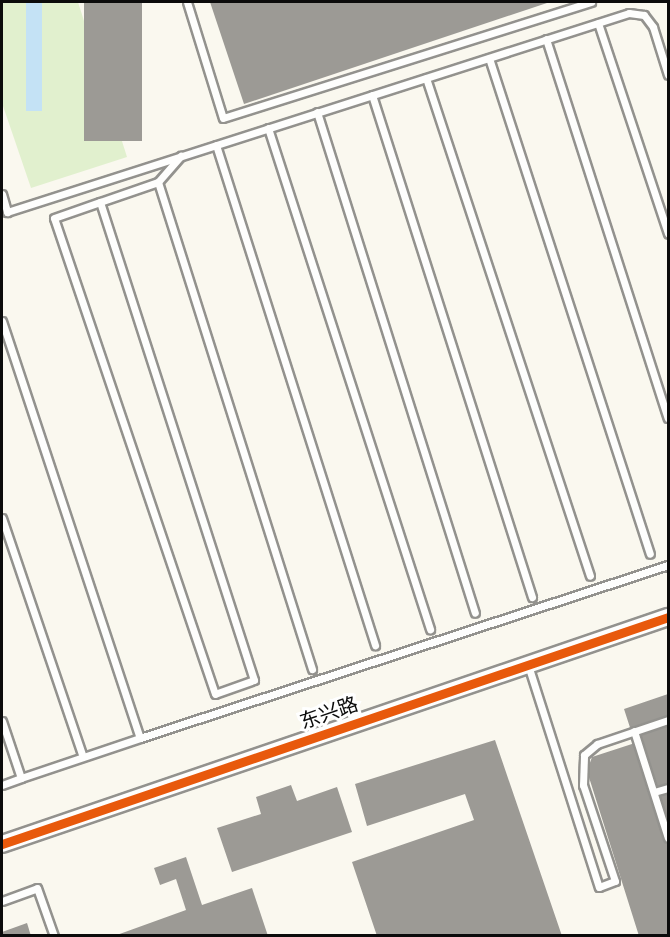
<!DOCTYPE html>
<meta charset="utf-8">
<style>
body{margin:0}
#map{position:relative;width:670px;height:937px;overflow:hidden;background:#faf8ef;font-family:"Times New Roman","Noto Sans SC",serif}
div>[style]{position:absolute}
[style*='--x']{left:calc(var(--x)*1px);top:calc(var(--y)*1px);width:calc(var(--w)*1px);rotate:calc(var(--a)*1deg)}
.green>*{inset:0;background:#e1f0ce}
.water>*{inset:0;background:#c4e2f5;transform-origin:0 0}
.building>*{inset:0;background:#9c9a95;transform-origin:0 0}
.roads{filter:drop-shadow(2px 0 #93928e) drop-shadow(-2px 0 #93928e) drop-shadow(0 2px #93928e) drop-shadow(0 -2px #93928e)}
.service>*{height:7px;margin:-3.5px;padding:0 3.5px;transform-origin:3.5px;border-radius:3.5px;background:#fefefd}
.tertiary>*{height:16px;margin:-8px;padding:0 8px;transform-origin:8px;border-radius:8px;background:#fefefd}
.cycleway>*{height:9px;margin:-4.5px;padding:0 4.5px;transform-origin:4.5px;border-radius:4.5px;background:#e8590c}
span{translate:-50% -50%;white-space:nowrap;text-align:center;line-height:1.15;-webkit-text-stroke:6px #fff;paint-order:stroke}
.street-label{font-size:20px;color:#0b0b0b}
.frame{position:absolute;inset:0;border:3px solid #0b0b0b;pointer-events:none}
</style>
<div id="map">
<div class="green">
<div style="clip-path:polygon(2px 2px,78px 2px,127px 157px,31px 188px,2px 103px)"></div>
</div>
<div class="water">
<div style="left:26px;top:2px;width:16px;height:109px"></div>
</div>
<div class="building">
<div style="left:84px;top:2px;width:58px;height:139px"></div>
<div style="clip-path:polygon(210px 2px,550px 2px,244px 104px)"></div>
<div style="clip-path:polygon(668px 694px,668px 936px,639px 936px,587px 771px,592px 757px,635px 743px,624px 709px)"></div>
<div style="clip-path:polygon(495px 740px,562px 936px,377px 936px,352px 862px,474px 820px,465px 794px,367px 826px,355px 784px)"></div>
<div style="clip-path:polygon(291px 785px,297px 801px,337px 787px,352px 832px,232px 872px,217px 828px,261px 814px,256px 797px)"></div>
<div style="clip-path:polygon(186px 857px,202px 905px,252px 888px,268px 936px,114px 936px,186px 910px,176px 879px,160px 885px,154px 868px)"></div>
<div style="clip-path:polygon(27px 923px,31px 936px,2px 936px,2px 932px)"></div>
</div>
<div class="roads">
<div class="service">
<div style="--x:187;--y:2;--w:121;--a:72.8"></div>
<div style="--x:223;--y:118;--w:386;--a:-17.5"></div>
<div style="--x:598;--y:23;--w:222;--a:71.6"></div>
<div style="--x:546;--y:39;--w:398;--a:72.2"></div>
<div style="--x:489;--y:58;--w:521;--a:72.02"></div>
<div style="--x:426;--y:78;--w:524;--a:71.77"></div>
<div style="--x:372;--y:95;--w:527;--a:72.32"></div>
<div style="--x:317;--y:112;--w:525;--a:72.5"></div>
<div style="--x:268;--y:128;--w:527;--a:72.08"></div>
<div style="--x:216;--y:145;--w:525;--a:72.36"></div>
<div style="--x:158;--y:182;--w:511;--a:72.45"></div>
<div style="--x:2;--y:194;--w:19;--a:74"></div>
<div style="--x:7;--y:212;--w:653;--a:-17.74"></div>
<div style="--x:629;--y:13;--w:15;--a:8"></div>
<div style="--x:644;--y:15;--w:15;--a:53"></div>
<div style="--x:653;--y:27;--w:50;--a:72.6"></div>
<div style="--x:100;--y:202;--w:502;--a:72.14"></div>
<div style="--x:254;--y:680;--w:41;--a:160.3"></div>
<div style="--x:215;--y:694;--w:502;--a:-108.69"></div>
<div style="--x:54;--y:218;--w:49;--a:-19.2"></div>
<div style="--x:100;--y:202;--w:61;--a:-19"></div>
<div style="--x:158;--y:182;--w:35;--a:-49"></div>
<div style="--x:2;--y:321;--w:439;--a:71.7"></div>
<div style="--x:140;--y:738;--w:556;--a:-18.14"></div>
<div style="--x:2;--y:518;--w:252;--a:71.3"></div>
<div style="--x:528;--y:665;--w:233;--a:72.3"></div>
<div style="--x:599;--y:887;--w:17;--a:-21"></div>
<div style="--x:615;--y:881;--w:101;--a:-108.4"></div>
<div style="--x:583;--y:785;--w:30;--a:-88"></div>
<div style="--x:584;--y:755;--w:17;--a:-40"></div>
<div style="--x:597;--y:744;--w:75;--a:-18.7"></div>
<div style="--x:2;--y:721;--w:60;--a:71.6"></div>
<div style="--x:21;--y:778;--w:126;--a:-18.6"></div>
<div style="--x:634;--y:731;--w:112;--a:72.4"></div>
<div style="--x:2;--y:785;--w:20;--a:-20"></div>
<div style="--x:654;--y:792;--w:15;--a:-16"></div>
<div style="--x:2;--y:901;--w:37;--a:-20"></div>
<div style="--x:37;--y:888;--w:51;--a:70.5"></div>
</div>
<div class="tertiary">
<div style="--x:2;--y:844;--w:704;--a:-18.82"></div>
</div>
</div>
<div class="cycleway">
<div style="--x:2;--y:844;--w:704;--a:-18.82"></div>
</div>
<div class="street-label">
<span style="left:329px;top:713px;rotate:-19deg">东兴路</span>
</div>
<div class="frame"></div>
</div>
